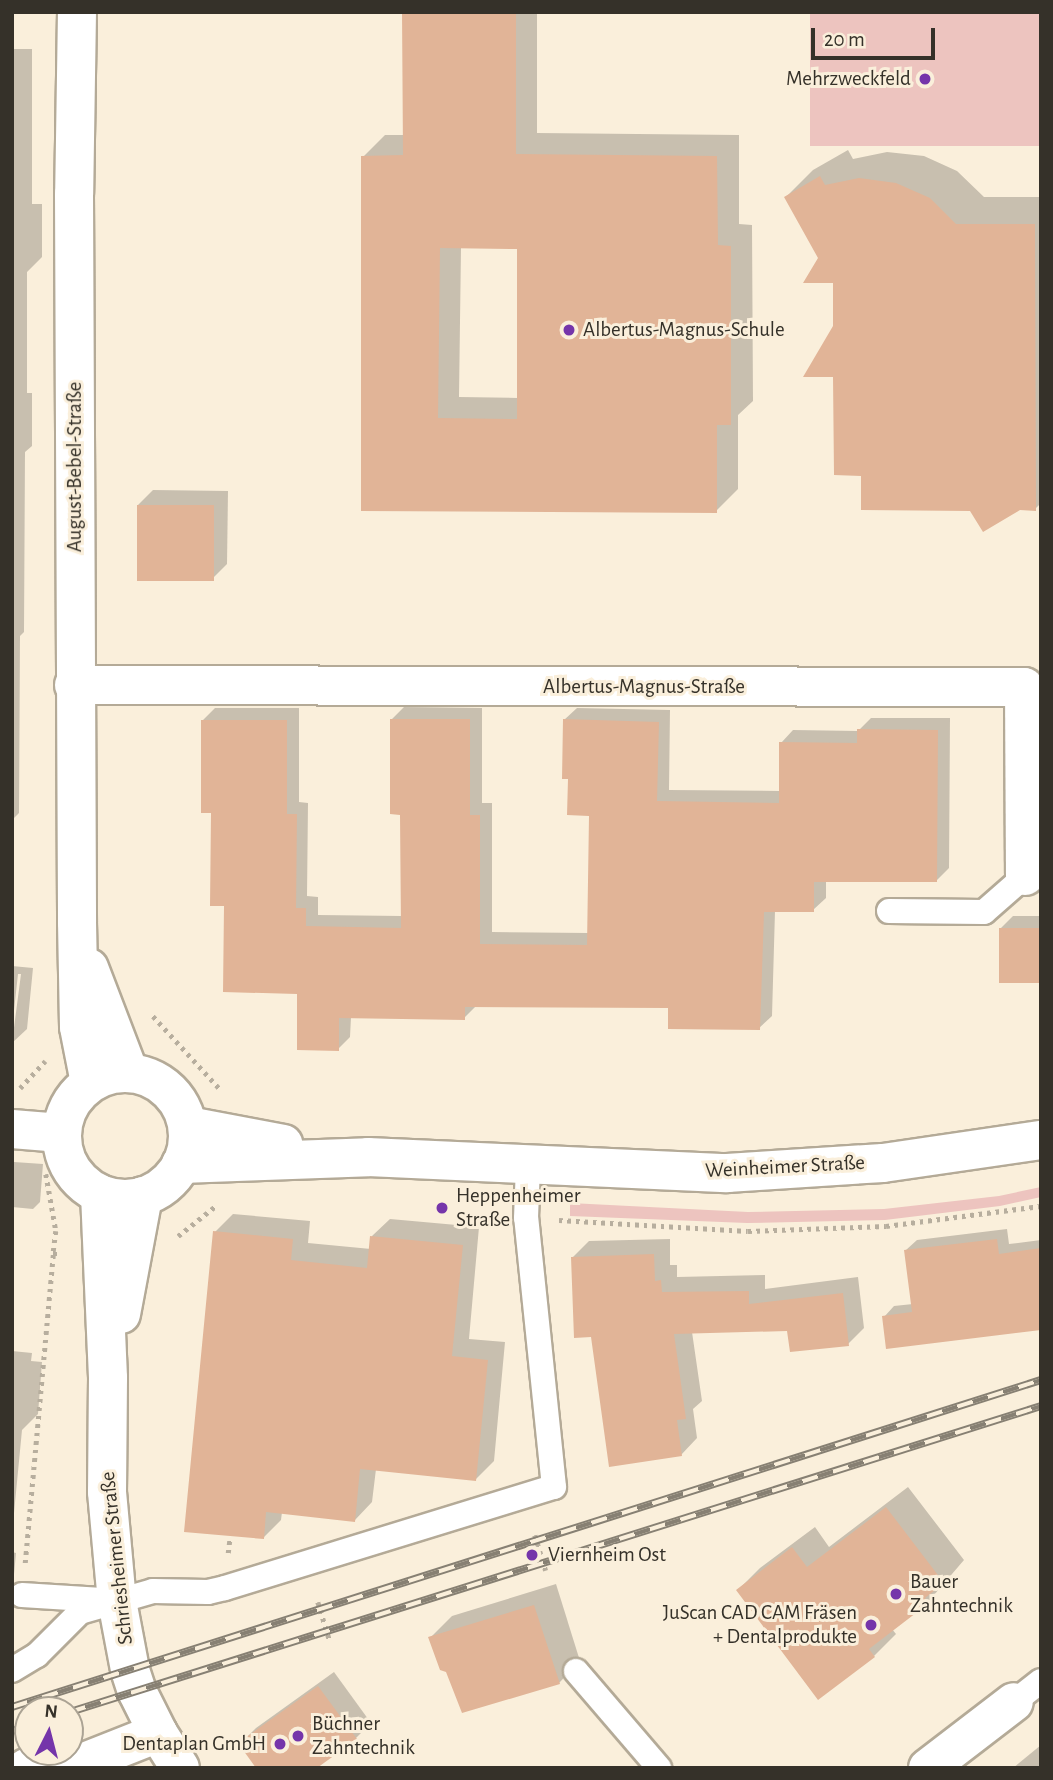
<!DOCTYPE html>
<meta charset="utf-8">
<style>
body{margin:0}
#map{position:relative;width:1053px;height:1780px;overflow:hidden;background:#faefdb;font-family:"Alegreya Sans",sans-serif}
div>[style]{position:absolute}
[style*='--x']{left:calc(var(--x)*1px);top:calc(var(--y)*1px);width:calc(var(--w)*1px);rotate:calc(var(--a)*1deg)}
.green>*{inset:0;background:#edc4bf;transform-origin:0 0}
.shadow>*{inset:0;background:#0003}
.building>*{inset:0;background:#e1b497;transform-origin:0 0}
.path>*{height:4.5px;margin-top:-2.25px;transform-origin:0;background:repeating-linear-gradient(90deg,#b7ae9e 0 3.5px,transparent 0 8.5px)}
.roads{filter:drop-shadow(2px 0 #b4aa97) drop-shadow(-2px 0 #b4aa97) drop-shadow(0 2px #b4aa97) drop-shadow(0 -2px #b4aa97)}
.service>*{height:24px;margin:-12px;padding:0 12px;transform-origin:12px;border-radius:12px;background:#fff}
.minor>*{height:38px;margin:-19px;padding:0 19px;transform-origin:19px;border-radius:19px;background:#fff}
.tertiary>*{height:38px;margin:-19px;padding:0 19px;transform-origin:19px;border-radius:19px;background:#fff}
.tertiary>.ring{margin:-19px;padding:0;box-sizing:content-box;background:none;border:38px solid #fff;border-radius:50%}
.rail>*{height:8px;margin-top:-4px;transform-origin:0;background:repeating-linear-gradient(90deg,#faefdb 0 16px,#878073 0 32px);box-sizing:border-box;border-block:2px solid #878073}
.dots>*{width:19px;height:19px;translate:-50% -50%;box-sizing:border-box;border:4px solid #faefdb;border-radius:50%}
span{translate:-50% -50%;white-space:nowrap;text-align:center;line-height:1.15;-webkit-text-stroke:6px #faefdb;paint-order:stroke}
.poi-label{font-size:21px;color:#353129}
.right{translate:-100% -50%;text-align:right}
.left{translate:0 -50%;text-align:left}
.street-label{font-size:21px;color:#353129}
.frame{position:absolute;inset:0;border:14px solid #353129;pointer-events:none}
.north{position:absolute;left:14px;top:1696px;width:70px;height:70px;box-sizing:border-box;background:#faefdb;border:2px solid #aba394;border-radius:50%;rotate:6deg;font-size:19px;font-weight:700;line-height:28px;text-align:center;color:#353129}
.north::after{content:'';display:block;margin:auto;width:24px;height:32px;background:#7535aa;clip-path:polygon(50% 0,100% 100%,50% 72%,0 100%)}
.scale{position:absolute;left:811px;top:28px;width:124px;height:32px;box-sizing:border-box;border:4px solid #353129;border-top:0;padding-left:9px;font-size:21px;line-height:24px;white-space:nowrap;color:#353129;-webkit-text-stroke:5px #faefdb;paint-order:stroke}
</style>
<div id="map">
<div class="green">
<div style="left:810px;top:12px;width:231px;height:134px"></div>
<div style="clip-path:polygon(1041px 1187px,1041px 1197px,1000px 1206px,885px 1220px,747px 1223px,570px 1216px,570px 1203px,748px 1212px,884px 1209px,999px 1196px)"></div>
</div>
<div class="shadow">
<div style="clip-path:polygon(evenodd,404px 12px,537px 12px,537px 133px,739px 135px,739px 224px,752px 225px,753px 401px,738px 415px,738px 489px,716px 511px,363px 509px,363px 157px,385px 135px,404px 135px,404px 12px,461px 247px,519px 248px,518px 398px,459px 397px,461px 247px)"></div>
<div style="clip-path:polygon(12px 49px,32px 49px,32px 204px,42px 204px,42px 257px,27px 272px,27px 393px,32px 393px,32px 446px,25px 452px,24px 632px,20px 636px,19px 813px,12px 820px)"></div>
<div style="clip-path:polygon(848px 150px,853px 159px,887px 152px,924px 156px,957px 171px,984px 197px,1041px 197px,1041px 503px,1035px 509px,971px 509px,863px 474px,835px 326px,834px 281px,786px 197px,813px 170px)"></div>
<div style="clip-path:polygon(153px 490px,228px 491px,227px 564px,212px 579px,138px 505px)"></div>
<div style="clip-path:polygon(404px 707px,482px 708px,482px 803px,492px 803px,492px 932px,589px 933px,591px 815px,570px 778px,564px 720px,577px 708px,670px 710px,669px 790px,780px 791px,781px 743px,793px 730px,858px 731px,871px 718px,950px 718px,949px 868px,936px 881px,826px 881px,826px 898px,813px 910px,775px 911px,772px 1016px,759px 1028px,670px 1006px,477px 1005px,464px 1018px,351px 1017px,350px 1037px,338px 1049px,299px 992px,226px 904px,203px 720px,215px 708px,299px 708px,299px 802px,308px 803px,307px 896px,318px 897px,318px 915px,402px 916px,402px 813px,392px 719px)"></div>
<div style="clip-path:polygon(1013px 916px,1041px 916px,1041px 981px,1000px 929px)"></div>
<div style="clip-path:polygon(12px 966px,33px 968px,27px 1029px,12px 1043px,21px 974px,18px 974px,12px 1029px)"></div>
<div style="clip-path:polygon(14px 1162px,43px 1164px,40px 1202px,33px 1209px,12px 1207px)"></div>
<div style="clip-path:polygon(233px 1214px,310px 1221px,308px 1243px,371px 1249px,372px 1236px,390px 1219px,479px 1227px,469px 1339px,505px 1342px,494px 1461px,476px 1479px,376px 1469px,372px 1502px,355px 1520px,282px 1512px,281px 1520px,263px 1538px,215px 1232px)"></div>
<div style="clip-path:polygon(1007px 1229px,1009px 1244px,1041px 1240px,1041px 1328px,884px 1317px,894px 1306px,913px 1304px,906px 1250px,917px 1240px)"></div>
<div style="clip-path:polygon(670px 1239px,670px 1265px,677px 1265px,677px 1277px,765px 1275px,765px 1289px,858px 1277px,864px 1328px,848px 1344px,789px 1329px,692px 1332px,702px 1401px,693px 1409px,697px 1438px,681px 1455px,593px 1336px,573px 1257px,589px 1241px)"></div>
<div style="clip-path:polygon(12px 1351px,32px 1353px,31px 1361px,42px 1362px,38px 1414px,22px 1430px,12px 1534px)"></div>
<div style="clip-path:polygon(908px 1487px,964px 1560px,928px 1602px,892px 1629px,896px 1634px,874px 1656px,738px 1590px,760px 1568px,815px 1527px,829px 1547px)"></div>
<div style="clip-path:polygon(12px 1552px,16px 1553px,12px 1596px)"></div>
<div style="clip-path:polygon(556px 1584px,580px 1661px,559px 1683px,447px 1671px,430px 1638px,452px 1616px)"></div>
<div style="clip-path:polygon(334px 1672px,371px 1723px,356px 1738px,241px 1743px,256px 1728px)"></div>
<div style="clip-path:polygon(1041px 1745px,1041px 1768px,1013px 1768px)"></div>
</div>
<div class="building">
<div style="clip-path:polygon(evenodd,402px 12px,516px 12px,516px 154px,717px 156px,718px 245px,731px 246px,731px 425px,717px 425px,717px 513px,361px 511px,361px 156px,403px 155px,402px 12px,440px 248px,517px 249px,517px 419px,438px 418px,440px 248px)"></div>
<div style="clip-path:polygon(820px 176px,825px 185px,859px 178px,896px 183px,930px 198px,956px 224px,1035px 224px,1036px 511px,1020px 510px,983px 532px,970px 511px,861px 510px,861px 476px,834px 475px,833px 377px,803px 377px,833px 326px,833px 283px,803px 283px,818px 258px,784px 197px)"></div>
<div style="left:137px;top:505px;width:77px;height:76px"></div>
<div style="clip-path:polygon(390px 719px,470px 719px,470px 815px,480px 815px,480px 944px,587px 945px,589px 816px,567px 815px,568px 779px,562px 779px,563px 719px,659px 722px,657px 801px,779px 803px,779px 742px,857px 743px,857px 729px,938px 730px,937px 882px,814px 882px,814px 912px,764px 912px,760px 1030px,668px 1029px,668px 1008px,465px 1007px,465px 1020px,339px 1018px,339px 1051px,297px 1050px,297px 994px,223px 992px,224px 906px,210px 906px,211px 813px,201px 813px,201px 720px,287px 720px,287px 814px,297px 814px,296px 908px,306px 908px,306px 926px,401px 928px,400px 815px,390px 814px)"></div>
<div style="left:999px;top:928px;width:42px;height:55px"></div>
<div style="clip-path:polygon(213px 1231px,293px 1239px,291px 1260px,367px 1268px,370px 1236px,463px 1245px,452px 1356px,488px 1360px,476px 1481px,360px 1469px,355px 1522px,266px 1512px,264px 1539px,184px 1532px)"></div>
<div style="clip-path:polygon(997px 1239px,999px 1254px,1041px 1248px,1041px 1330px,886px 1349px,882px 1316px,912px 1312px,904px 1250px)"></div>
<div style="clip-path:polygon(654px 1254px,655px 1281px,661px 1280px,662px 1292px,749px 1291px,749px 1304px,843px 1293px,849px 1346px,790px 1352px,787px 1331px,674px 1334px,686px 1419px,677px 1420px,682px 1456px,609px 1467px,591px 1337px,574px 1338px,571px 1257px)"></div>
<div style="clip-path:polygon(886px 1507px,944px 1583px,925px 1598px,929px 1603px,869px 1649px,875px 1657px,818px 1700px,736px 1590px,792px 1547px,807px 1567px)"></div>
<div style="clip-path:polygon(534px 1605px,560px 1684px,462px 1713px,446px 1672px,440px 1670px,428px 1637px)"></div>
<div style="clip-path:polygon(318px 1686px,357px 1739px,317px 1768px,256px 1768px,238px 1743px)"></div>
</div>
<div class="path">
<div style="--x:153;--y:1016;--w:99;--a:47.5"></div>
<div style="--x:20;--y:1088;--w:37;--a:-47"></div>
<div style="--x:46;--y:1174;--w:58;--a:80"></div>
<div style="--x:56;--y:1231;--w:23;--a:97"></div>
<div style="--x:53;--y:1254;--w:8;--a:0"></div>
<div style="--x:559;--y:1220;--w:189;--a:3.3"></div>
<div style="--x:748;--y:1231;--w:138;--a:-2.1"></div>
<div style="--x:886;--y:1226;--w:156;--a:-7.4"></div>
<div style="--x:178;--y:1236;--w:50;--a:-38.5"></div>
<div style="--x:535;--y:1535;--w:37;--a:73"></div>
<div style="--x:228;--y:1553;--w:16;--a:-83"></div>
<div style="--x:25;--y:1563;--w:310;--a:-84.8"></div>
<div style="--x:318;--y:1602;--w:38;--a:73"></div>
</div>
<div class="roads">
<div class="service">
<div style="--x:889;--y:911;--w:95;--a:0.6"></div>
<div style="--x:984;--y:912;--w:55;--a:-41.3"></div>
<div style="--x:22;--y:1595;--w:80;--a:3.6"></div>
<div style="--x:12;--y:1670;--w:29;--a:-31"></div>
<div style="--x:37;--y:1655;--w:61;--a:-45"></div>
<div style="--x:80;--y:1612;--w:76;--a:-16"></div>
<div style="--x:153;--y:1591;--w:55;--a:1"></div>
<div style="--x:208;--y:1592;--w:17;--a:-13"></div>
<div style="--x:225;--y:1588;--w:344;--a:-17.1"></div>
<div style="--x:554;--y:1487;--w:270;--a:-95.9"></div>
<div style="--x:526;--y:1218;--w:52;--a:-87.8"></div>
<div style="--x:576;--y:1671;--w:128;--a:49.4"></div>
<div style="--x:1014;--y:1702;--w:34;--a:-38"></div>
</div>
<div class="minor">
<div style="--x:77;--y:12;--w:182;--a:90.9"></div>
<div style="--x:74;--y:194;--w:728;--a:89.76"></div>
<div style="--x:77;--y:922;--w:105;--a:88.9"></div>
<div style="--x:79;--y:1027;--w:57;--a:78.9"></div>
<div style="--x:74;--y:685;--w:950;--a:0.12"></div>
<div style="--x:1024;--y:687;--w:189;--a:89.7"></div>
<div style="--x:89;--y:968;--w:112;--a:69.1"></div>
<div style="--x:12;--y:1129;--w:49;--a:4.7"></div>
<div style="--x:26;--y:1768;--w:51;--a:-3.4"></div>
<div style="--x:77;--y:1765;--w:87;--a:-21.6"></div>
<div style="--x:928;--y:1768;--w:108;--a:-37.5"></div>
</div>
<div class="tertiary">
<div class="ring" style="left:62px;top:1073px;width:88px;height:88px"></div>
<div style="--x:188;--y:1126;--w:97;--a:10.7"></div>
<div style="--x:181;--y:1164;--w:187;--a:-2.1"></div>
<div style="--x:368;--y:1157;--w:359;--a:2.6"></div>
<div style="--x:727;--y:1173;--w:156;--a:-3.7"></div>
<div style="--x:883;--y:1163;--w:160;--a:-8.3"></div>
<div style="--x:100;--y:1194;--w:184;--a:87.5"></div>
<div style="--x:108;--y:1378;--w:114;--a:90.5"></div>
<div style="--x:107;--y:1492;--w:109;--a:84.8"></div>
<div style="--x:117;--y:1601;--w:70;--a:79.3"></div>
<div style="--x:130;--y:1670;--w:22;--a:72"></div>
<div style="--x:137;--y:1691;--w:47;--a:63.4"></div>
<div style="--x:158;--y:1733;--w:41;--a:57.8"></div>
<div style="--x:121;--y:1314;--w:120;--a:-79.4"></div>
</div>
</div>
<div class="rail">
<div style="--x:12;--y:1707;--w:1080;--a:-17.63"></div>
<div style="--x:70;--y:1712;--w:1018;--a:-17.49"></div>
<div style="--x:12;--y:1731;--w:17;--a:-17"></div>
</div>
<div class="dots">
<div style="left:925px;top:79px;background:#7535aa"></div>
<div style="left:569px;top:330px;background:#7535aa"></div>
<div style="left:442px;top:1208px;background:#7535aa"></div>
<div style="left:532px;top:1555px;background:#7535aa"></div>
<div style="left:896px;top:1594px;background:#7535aa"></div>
<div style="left:871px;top:1625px;background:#7535aa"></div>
<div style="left:298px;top:1736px;background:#7535aa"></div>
<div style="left:280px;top:1744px;background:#7535aa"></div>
</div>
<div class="poi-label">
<span class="right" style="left:911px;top:79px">Mehrzweckfeld</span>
<span class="left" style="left:583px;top:330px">Albertus-Magnus-Schule</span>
<span class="left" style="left:456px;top:1208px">Heppenheimer<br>Straße</span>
<span class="left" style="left:548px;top:1555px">Viernheim Ost</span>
<span class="left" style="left:910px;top:1594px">Bauer<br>Zahntechnik</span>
<span class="right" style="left:857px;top:1625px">JuScan CAD CAM Fräsen<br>+ Dentalprodukte</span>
<span class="left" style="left:312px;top:1736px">Büchner<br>Zahntechnik</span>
<span class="right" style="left:266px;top:1744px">Dentaplan GmbH</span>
</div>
<div class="street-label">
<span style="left:75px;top:467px;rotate:-90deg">August-Bebel-Straße</span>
<span style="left:644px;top:687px">Albertus-Magnus-Straße</span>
<span style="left:785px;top:1167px;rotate:-3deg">Weinheimer Straße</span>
<span style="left:117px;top:1558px;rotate:-96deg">Schriesheimer Straße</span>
</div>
<div class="frame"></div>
<div class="north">N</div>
<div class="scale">20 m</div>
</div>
